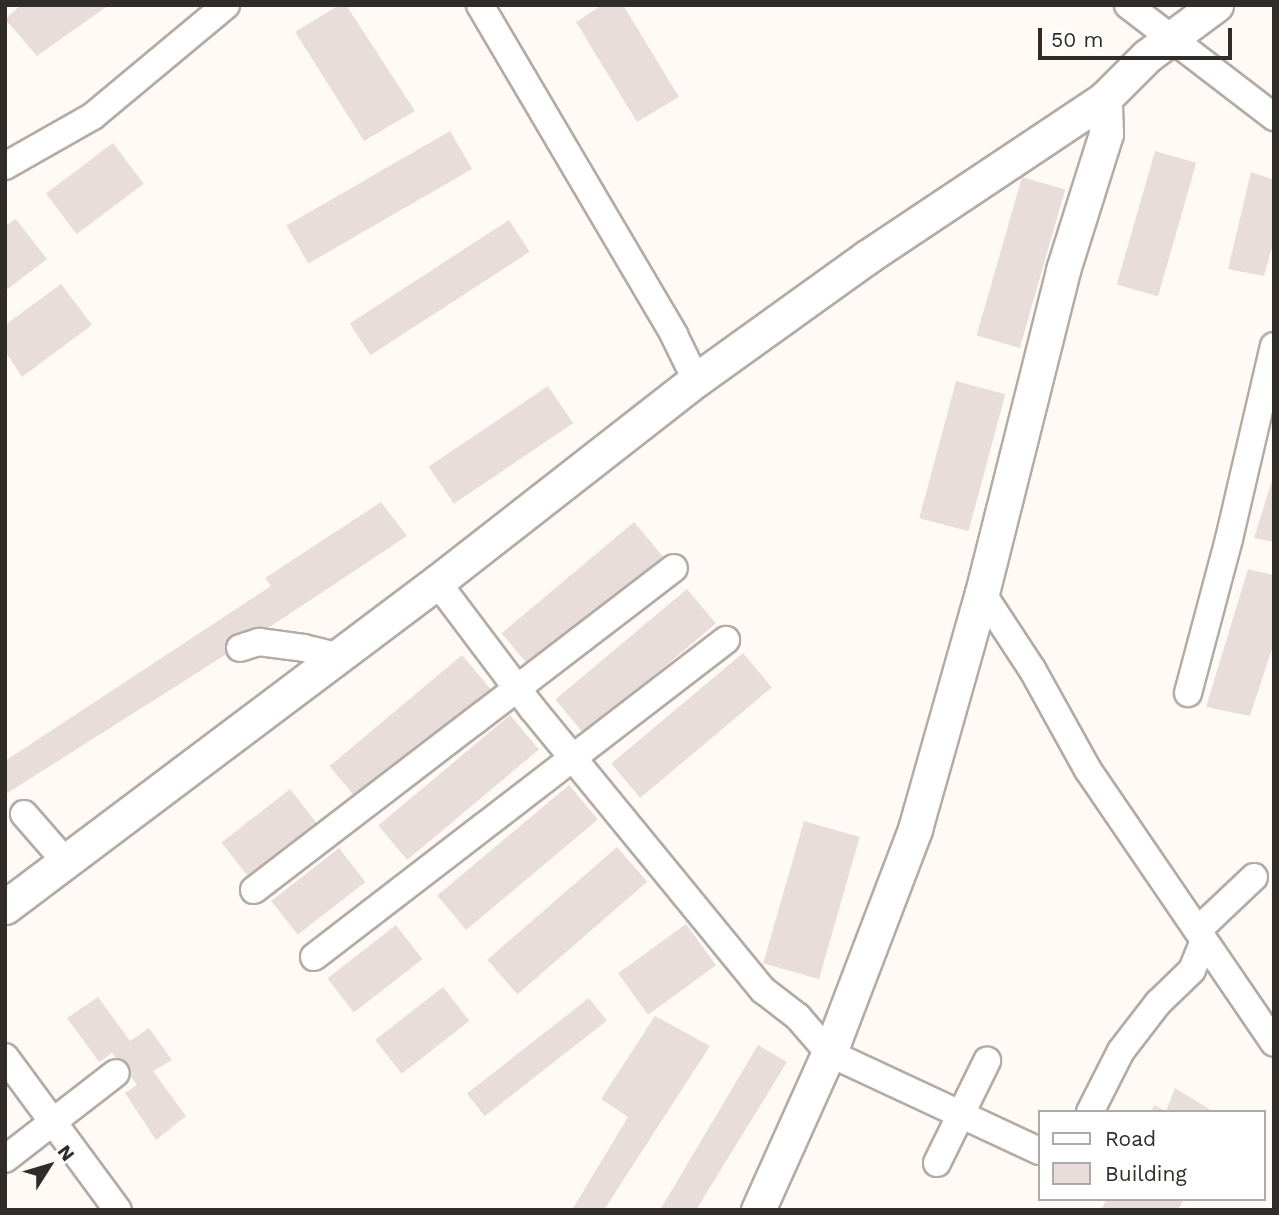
<!DOCTYPE html>
<style>
body{margin:0}
#map{position:relative;width:1279px;height:1215px;overflow:hidden;background:#fffaf5;font-family:"Work Sans",sans-serif}
div>[style]{position:absolute}
[style*='--x']{left:calc(var(--x)*1px);top:calc(var(--y)*1px);width:calc(var(--w)*1px);rotate:calc(var(--a)*1deg)}
.building>*{inset:0;background:#e9dddb;transform-origin:0 0}
.roads{filter:drop-shadow(2px 0 #b4aca4) drop-shadow(-2px 0 #b4aca4) drop-shadow(0 2px #b4aca4) drop-shadow(0 -2px #b4aca4)}
.minor>*{height:26px;margin:-13px;padding:0 13px;transform-origin:13px;border-radius:13px;background:#fff}
.tertiary>*{height:33px;margin:-16.5px;padding:0 16.5px;transform-origin:16.5px;border-radius:16.5px;background:#fff}
span{translate:-50% -50%;white-space:nowrap;text-align:center;line-height:1.15;-webkit-text-stroke:5px #fff;paint-order:stroke}
.frame{position:absolute;inset:0;border:7px solid #2f2c29;pointer-events:none}
.legend{position:absolute;left:1038px;top:1110px;width:228px;height:91px;box-sizing:border-box;background:#fff;border:2px solid #acaba9;margin:0;padding:9px 12px;list-style:none;font-size:21px;color:#2f2c29}
.legend li{display:flex;align-items:center;gap:14px;height:35px}
.legend b{width:35px;border:2px solid #acaba9}
.north{position:absolute;left:14px;top:1131px;width:70px;height:70px;-webkit-text-stroke:5px #fff;paint-order:stroke;rotate:53deg;font-size:19px;font-weight:700;line-height:28px;text-align:center;color:#2f2c29}
.north::after{content:'';display:block;margin:auto;width:24px;height:32px;background:#2f2c29;clip-path:polygon(50% 0,100% 100%,50% 72%,0 100%)}
.scale{position:absolute;left:1038px;top:28px;width:194px;height:32px;box-sizing:border-box;border:4px solid #2f2c29;border-top:0;padding-left:9px;font-size:21px;line-height:24px;white-space:nowrap;color:#2f2c29;-webkit-text-stroke:5px #fff;paint-order:stroke}
</style>
<div id="map">
<div class="building">
<div style="clip-path:polygon(21px 5px,109px 5px,37px 56px,5px 19px)"></div>
<div style="clip-path:polygon(339px 5px,346px 5px,415px 111px,364px 141px,295px 32px)"></div>
<div style="clip-path:polygon(602px 5px,623px 5px,679px 97px,637px 122px,576px 22px)"></div>
<div style="left:450px;top:131px;width:44px;height:189px;rotate:60deg"></div>
<div style="left:113px;top:143px;width:51px;height:84px;rotate:53deg"></div>
<div style="left:1155px;top:151px;width:43px;height:139px;rotate:16deg"></div>
<div style="clip-path:polygon(1251px 172px,1274px 180px,1274px 240px,1264px 276px,1228px 269px)"></div>
<div style="left:1022px;top:177px;width:45px;height:165px;rotate:16deg"></div>
<div style="clip-path:polygon(16px 219px,47px 259px,5px 291px,5px 226px)"></div>
<div style="left:509px;top:220px;width:38px;height:190px;rotate:57deg"></div>
<div style="clip-path:polygon(61px 284px,92px 325px,22px 377px,5px 351px,5px 325px)"></div>
<div style="left:956px;top:381px;width:51px;height:142px;rotate:15deg"></div>
<div style="left:548px;top:386px;width:45px;height:144px;rotate:56deg"></div>
<div style="clip-path:polygon(1273px 477px,1274px 477px,1274px 542px,1254px 538px)"></div>
<div style="clip-path:polygon(381px 502px,407px 536px,285px 617px,6px 794px,5px 761px,271px 586px,265px 578px)"></div>
<div style="left:634px;top:522px;width:45px;height:173px;rotate:50deg"></div>
<div style="clip-path:polygon(1248px 569px,1274px 575px,1274px 643px,1250px 716px,1206px 707px)"></div>
<div style="left:687px;top:589px;width:45px;height:172px;rotate:50deg"></div>
<div style="left:743px;top:653px;width:45px;height:172px;rotate:50deg"></div>
<div style="left:462px;top:655px;width:45px;height:173px;rotate:50deg"></div>
<div style="left:510px;top:715px;width:45px;height:172px;rotate:50deg"></div>
<div style="left:569px;top:785px;width:45px;height:172px;rotate:50deg"></div>
<div style="left:290px;top:789px;width:44px;height:87px;rotate:52deg"></div>
<div style="left:804px;top:821px;width:58px;height:148px;rotate:16deg"></div>
<div style="left:617px;top:847px;width:46px;height:172px;rotate:49deg"></div>
<div style="left:339px;top:848px;width:43px;height:86px;rotate:52deg"></div>
<div style="left:686px;top:924px;width:51px;height:84px;rotate:54deg"></div>
<div style="left:396px;top:925px;width:43px;height:87px;rotate:52deg"></div>
<div style="left:443px;top:987px;width:43px;height:86px;rotate:52deg"></div>
<div style="clip-path:polygon(98px 997px,130px 1041px,149px 1028px,172px 1060px,153px 1071px,186px 1116px,156px 1140px,125px 1093px,137px 1085px,112px 1053px,99px 1062px,67px 1018px)"></div>
<div style="left:589px;top:998px;width:29px;height:155px;rotate:52deg"></div>
<div style="clip-path:polygon(655px 1016px,710px 1046px,604px 1210px,572px 1210px,628px 1117px,601px 1099px)"></div>
<div style="clip-path:polygon(758px 1045px,787px 1062px,696px 1210px,660px 1210px)"></div>
<div style="clip-path:polygon(1175px 1088px,1214px 1112px,1151px 1112px,1154px 1105px,1166px 1111px)"></div>
<div style="clip-path:polygon(1107px 1199px,1184px 1199px,1178px 1210px,1101px 1210px)"></div>
</div>
<div class="roads">
<div class="minor">
<div style="--x:480;--y:5;--w:383;--a:59.5"></div>
<div style="--x:674;--y:335;--w:50;--a:63.9"></div>
<div style="--x:1128;--y:5;--w:184;--a:37.5"></div>
<div style="--x:5;--y:166;--w:101;--a:-29.6"></div>
<div style="--x:93;--y:116;--w:173;--a:-39.8"></div>
<div style="--x:437;--y:582;--w:158;--a:53"></div>
<div style="--x:532;--y:708;--w:365;--a:50.7"></div>
<div style="--x:763;--y:990;--w:44;--a:37.6"></div>
<div style="--x:798;--y:1017;--w:48;--a:49.3"></div>
<div style="--x:829;--y:1053;--w:232;--a:25"></div>
<div style="--x:982;--y:593;--w:91;--a:56.7"></div>
<div style="--x:1032;--y:669;--w:115;--a:61"></div>
<div style="--x:1088;--y:770;--w:330;--a:55.7"></div>
<div style="--x:240;--y:648;--w:20;--a:-18"></div>
<div style="--x:259;--y:642;--w:45;--a:7.6"></div>
<div style="--x:304;--y:648;--w:34;--a:14"></div>
<div style="--x:1188;--y:693;--w:159;--a:-75.1"></div>
<div style="--x:1229;--y:539;--w:198;--a:-76.9"></div>
<div style="--x:24;--y:814;--w:62;--a:48.9"></div>
<div style="--x:254;--y:890;--w:529;--a:-37.48"></div>
<div style="--x:1198;--y:930;--w:77;--a:-43.4"></div>
<div style="--x:314;--y:957;--w:520;--a:-37.58"></div>
<div style="--x:5;--y:1057;--w:190;--a:53.6"></div>
<div style="--x:1090;--y:1112;--w:68;--a:-63.1"></div>
<div style="--x:1121;--y:1051;--w:61;--a:-52.4"></div>
<div style="--x:1158;--y:1003;--w:47;--a:-44.1"></div>
<div style="--x:1192;--y:970;--w:31;--a:-68"></div>
<div style="--x:5;--y:1159;--w:140;--a:-37.8"></div>
<div style="--x:937;--y:1163;--w:114;--a:-63.9"></div>
</div>
<div class="tertiary">
<div style="--x:5;--y:907;--w:541;--a:-36.95"></div>
<div style="--x:437;--y:582;--w:328;--a:-38"></div>
<div style="--x:696;--y:380;--w:211;--a:-35.7"></div>
<div style="--x:867;--y:257;--w:286;--a:-33.7"></div>
<div style="--x:1105;--y:98;--w:59;--a:-45"></div>
<div style="--x:1147;--y:56;--w:86;--a:-36.5"></div>
<div style="--x:758;--y:1210;--w:188;--a:-65.8"></div>
<div style="--x:835;--y:1039;--w:225;--a:-69.1"></div>
<div style="--x:915;--y:829;--w:245;--a:-74.2"></div>
<div style="--x:982;--y:593;--w:333;--a:-75.9"></div>
<div style="--x:1063;--y:270;--w:143;--a:-72.5"></div>
<div style="--x:1106;--y:134;--w:36;--a:-92"></div>
</div>
</div>
<div class="frame"></div>
<ul class="legend">
<li><b style="height:9px;background:#fff"></b>Road</li>
<li><b style="height:19px;background:#e9dddb"></b>Building</li>
</ul>
<div class="north">N</div>
<div class="scale">50 m</div>
</div>
